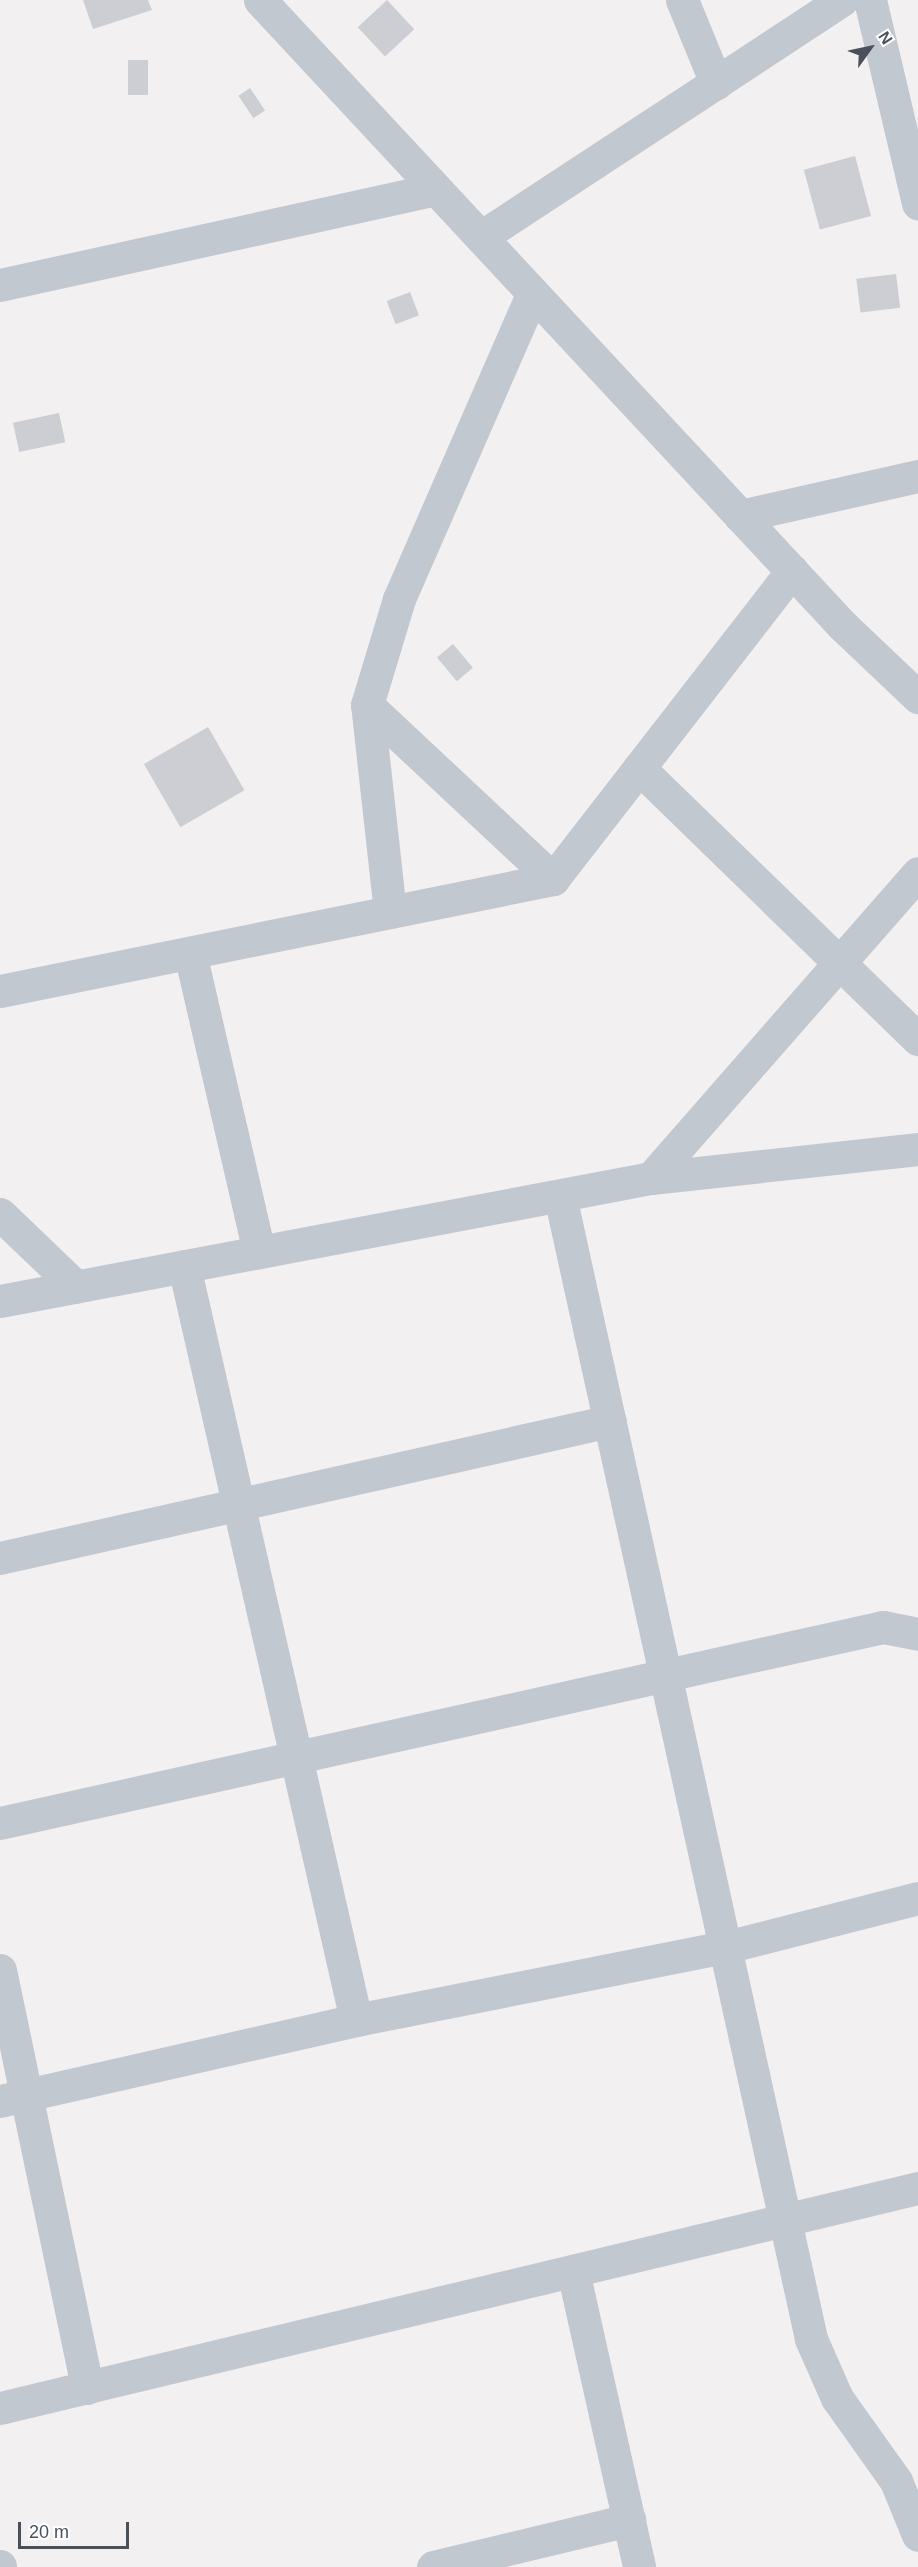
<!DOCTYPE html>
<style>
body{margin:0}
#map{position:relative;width:918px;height:2567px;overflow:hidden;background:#f2f0f0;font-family:Helvetica,sans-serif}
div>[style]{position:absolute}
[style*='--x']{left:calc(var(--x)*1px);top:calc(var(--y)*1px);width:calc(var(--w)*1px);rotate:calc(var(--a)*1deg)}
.building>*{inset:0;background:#cdced4;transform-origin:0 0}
.minor>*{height:33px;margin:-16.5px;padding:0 16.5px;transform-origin:16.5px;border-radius:16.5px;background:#c2c8d0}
span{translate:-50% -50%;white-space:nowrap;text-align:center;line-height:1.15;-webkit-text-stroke:4.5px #fff;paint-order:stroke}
.north{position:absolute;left:840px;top:18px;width:60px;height:60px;-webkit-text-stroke:4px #fff;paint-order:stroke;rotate:57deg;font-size:16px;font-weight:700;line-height:24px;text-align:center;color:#49505c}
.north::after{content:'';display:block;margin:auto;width:21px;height:27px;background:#49505c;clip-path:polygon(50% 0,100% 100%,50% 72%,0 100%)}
.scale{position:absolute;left:18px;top:2522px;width:111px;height:27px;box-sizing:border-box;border:3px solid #49505c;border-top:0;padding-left:8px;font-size:18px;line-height:21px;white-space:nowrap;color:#49505c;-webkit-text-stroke:4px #fff;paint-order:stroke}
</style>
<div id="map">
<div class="building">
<div style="clip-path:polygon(83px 0,148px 0,152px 10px,93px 29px)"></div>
<div style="left:387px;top:0;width:40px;height:40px;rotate:47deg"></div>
<div style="left:148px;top:60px;width:35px;height:20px;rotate:90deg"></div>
<div style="left:250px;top:88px;width:27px;height:14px;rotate:56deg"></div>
<div style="left:855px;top:156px;width:62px;height:53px;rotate:75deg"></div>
<div style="left:896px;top:274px;width:34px;height:40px;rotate:83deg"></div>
<div style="left:410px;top:292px;width:25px;height:25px;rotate:69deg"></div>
<div style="left:59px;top:413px;width:30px;height:47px;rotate:78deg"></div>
<div style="left:453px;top:644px;width:31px;height:21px;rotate:50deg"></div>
<div style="left:208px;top:727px;width:73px;height:74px;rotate:60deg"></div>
</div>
<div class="minor">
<div style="--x:260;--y:0;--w:854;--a:47.04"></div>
<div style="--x:842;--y:625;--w:105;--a:43.5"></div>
<div style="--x:682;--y:0;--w:90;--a:67.7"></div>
<div style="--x:870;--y:0;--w:209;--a:76.7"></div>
<div style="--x:481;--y:237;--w:432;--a:-33.3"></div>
<div style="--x:0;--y:285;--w:446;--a:-12.4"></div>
<div style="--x:740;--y:516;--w:182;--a:-12.7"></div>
<div style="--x:367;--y:705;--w:255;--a:43.1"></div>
<div style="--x:639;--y:768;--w:389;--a:44.2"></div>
<div style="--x:390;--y:912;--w:208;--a:-96.3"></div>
<div style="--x:367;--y:705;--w:111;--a:-73.2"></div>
<div style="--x:399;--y:599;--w:334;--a:-66.4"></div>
<div style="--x:190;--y:953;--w:307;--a:77"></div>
<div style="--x:0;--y:991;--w:564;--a:-11.45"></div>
<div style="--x:553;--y:879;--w:390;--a:-52.2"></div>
<div style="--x:651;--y:1178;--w:405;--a:-48.8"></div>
<div style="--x:560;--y:1196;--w:1170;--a:77.61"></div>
<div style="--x:811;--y:2339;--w:64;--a:66.2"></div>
<div style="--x:837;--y:2398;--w:102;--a:54.6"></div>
<div style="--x:896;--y:2481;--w:58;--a:67.8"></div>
<div style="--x:0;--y:1214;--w:105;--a:43.8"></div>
<div style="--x:184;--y:1266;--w:773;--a:77.15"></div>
<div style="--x:0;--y:1301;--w:663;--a:-10.7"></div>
<div style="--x:651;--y:1178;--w:269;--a:-6.2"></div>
<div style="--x:0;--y:1558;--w:625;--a:-12.66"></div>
<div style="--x:0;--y:1823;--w:904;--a:-12.52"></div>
<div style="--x:883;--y:1627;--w:36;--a:11"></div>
<div style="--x:0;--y:1970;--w:427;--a:78.2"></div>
<div style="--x:0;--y:2101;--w:365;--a:-12.8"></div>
<div style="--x:356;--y:2020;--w:377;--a:-11.2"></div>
<div style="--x:726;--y:1947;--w:198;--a:-14.3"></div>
<div style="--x:573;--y:2271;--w:303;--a:77.4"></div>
<div style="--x:0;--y:2408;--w:944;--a:-13.48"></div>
<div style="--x:0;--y:2566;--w:1;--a:90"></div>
<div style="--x:433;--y:2567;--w:202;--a:-13.5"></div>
</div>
<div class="north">N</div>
<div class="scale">20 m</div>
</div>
